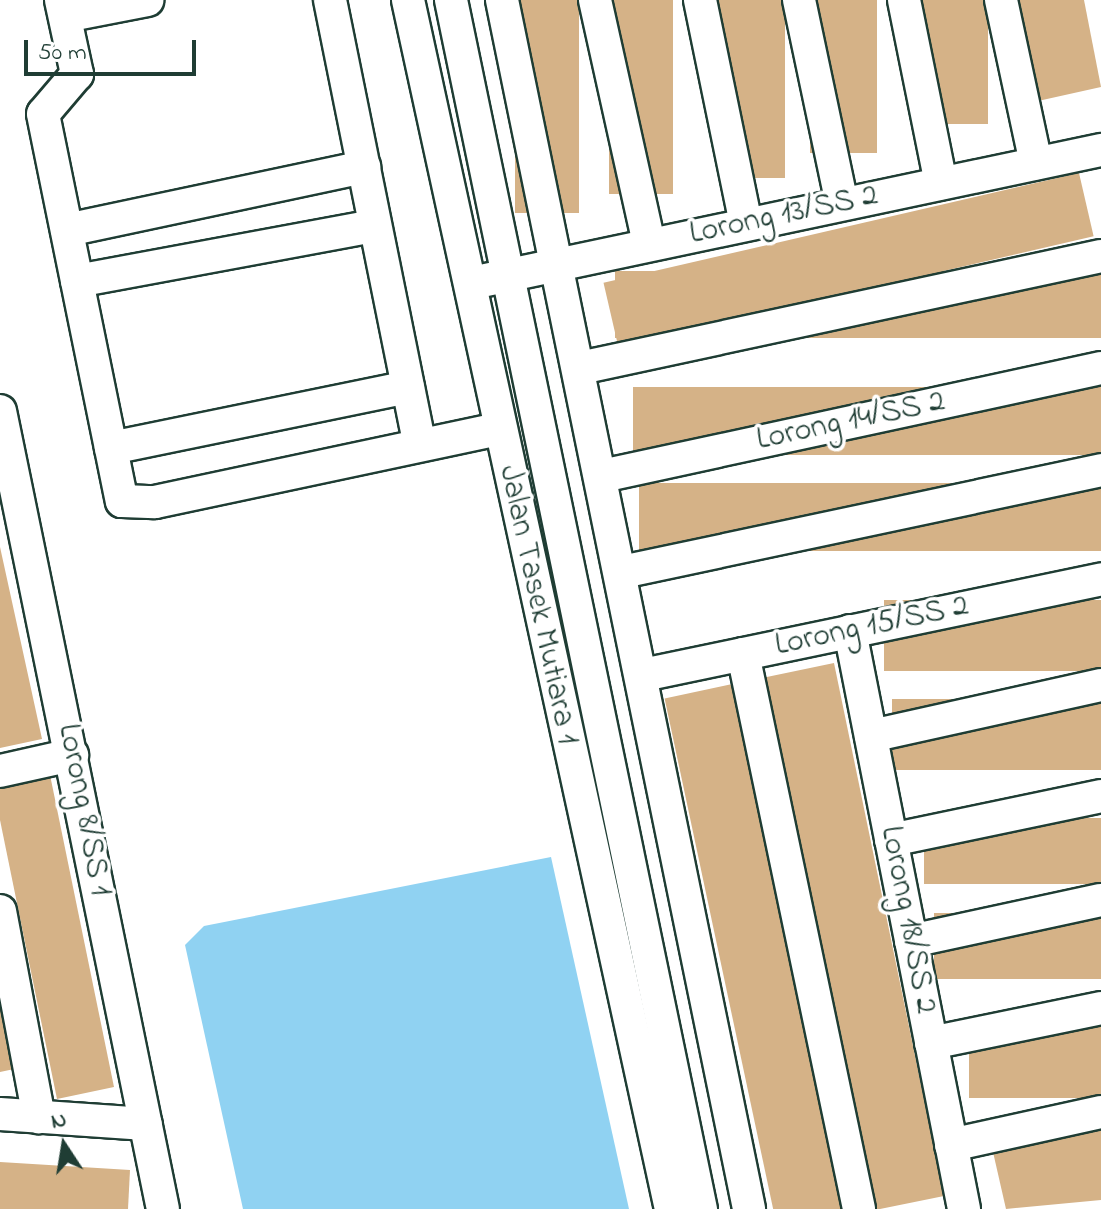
<!DOCTYPE html>
<style>
body{margin:0}
#map{position:relative;width:1101px;height:1209px;overflow:hidden;background:#fff;font-family:"Indie Flower",sans-serif}
div>[style]{position:absolute}
[style*='--x']{left:calc(var(--x)*1px);top:calc(var(--y)*1px);width:calc(var(--w)*1px);rotate:calc(var(--a)*1deg)}
.water>*{inset:0;background:#90d2f2}
.building>*{inset:0;background:#d5b287;transform-origin:0 0}
.roads{filter:drop-shadow(2px 0 #1f3d34) drop-shadow(-2px 0 #1f3d34) drop-shadow(0 2px #1f3d34) drop-shadow(0 -2px #1f3d34)}
.minor>*{height:32px;margin:-16px;padding:0 16px;transform-origin:16px;border-radius:16px;background:#fff}
span{translate:-50% -50%;white-space:nowrap;text-align:center;line-height:1.15;-webkit-text-stroke:7px #fff;paint-order:stroke}
.street-label{font-size:32px;color:#1f3d34}
.north{position:absolute;left:24px;top:1105px;width:80px;height:80px;-webkit-text-stroke:6px #fff;paint-order:stroke;rotate:348deg;font-size:22px;font-weight:700;line-height:32px;text-align:center;color:#1f3d34}
.north::after{content:'';display:block;margin:auto;width:28px;height:36px;background:#1f3d34;clip-path:polygon(50% 0,100% 100%,50% 72%,0 100%)}
.scale{position:absolute;left:24px;top:40px;width:172px;height:36px;box-sizing:border-box;border:4px solid #1f3d34;border-top:0;padding-left:10px;font-size:24px;line-height:28px;white-space:nowrap;color:#1f3d34;-webkit-text-stroke:6px #fff;paint-order:stroke}
</style>
<div id="map">
<div class="water">
<div style="clip-path:polygon(551px 857px,629px 1209px,243px 1209px,185px 945px,204px 926px)"></div>
</div>
<div class="building">
<div style="left:515px;top:0;width:64px;height:213px"></div>
<div style="left:609px;top:0;width:64px;height:194px"></div>
<div style="left:718px;top:0;width:67px;height:178px"></div>
<div style="left:810px;top:0;width:67px;height:153px"></div>
<div style="left:921px;top:0;width:67px;height:124px"></div>
<div style="clip-path:polygon(1016px 0,1084px 0,1101px 87px,1038px 101px)"></div>
<div style="left:1079px;top:173px;width:65px;height:488px;rotate:77deg"></div>
<div style="left:1101px;top:271px;width:67px;height:486px;rotate:90deg"></div>
<div style="left:1101px;top:387px;width:68px;height:468px;rotate:90deg"></div>
<div style="left:1101px;top:483px;width:68px;height:462px;rotate:90deg"></div>
<div style="clip-path:polygon(0 547px,42px 739px,0 748px)"></div>
<div style="left:1101px;top:600px;width:71px;height:217px;rotate:90deg"></div>
<div style="clip-path:polygon(834px 663px,944px 1196px,880px 1209px,871px 1209px,762px 678px)"></div>
<div style="left:737px;top:683px;width:537px;height:74px;rotate:78deg"></div>
<div style="left:1101px;top:699px;width:71px;height:209px;rotate:90deg"></div>
<div style="clip-path:polygon(49px 770px,114px 1087px,57px 1099px,0 820px,0 780px)"></div>
<div style="left:1101px;top:818px;width:66px;height:177px;rotate:90deg"></div>
<div style="left:1101px;top:913px;width:66px;height:167px;rotate:90deg"></div>
<div style="clip-path:polygon(0 980px,19px 1068px,0 1072px)"></div>
<div style="left:1101px;top:1027px;width:71px;height:132px;rotate:90deg"></div>
<div style="clip-path:polygon(1101px 1129px,1101px 1200px,1006px 1209px,993px 1152px)"></div>
<div style="clip-path:polygon(0 1162px,130px 1170px,128px 1209px,0 1209px)"></div>
</div>
<div class="roads">
<div class="minor">
<div style="--x:61;--y:0;--w:76;--a:77.8"></div>
<div style="--x:77;--y:74;--w:52;--a:130.4"></div>
<div style="--x:43;--y:114;--w:395;--a:78.5"></div>
<div style="--x:122;--y:501;--w:33;--a:2"></div>
<div style="--x:155;--y:502;--w:351;--a:-12"></div>
<div style="--x:330;--y:0;--w:452;--a:78.6"></div>
<div style="--x:408;--y:0;--w:1237;--a:77.73"></div>
<div style="--x:451;--y:0;--w:1235;--a:78.32"></div>
<div style="--x:502;--y:0;--w:1234;--a:78.45"></div>
<div style="--x:595;--y:0;--w:250;--a:77.5"></div>
<div style="--x:700;--y:0;--w:229;--a:78.4"></div>
<div style="--x:799;--y:0;--w:208;--a:78.1"></div>
<div style="--x:904;--y:0;--w:187;--a:78.6"></div>
<div style="--x:1001;--y:0;--w:167;--a:77.9"></div>
<div style="--x:65;--y:16;--w:84;--a:-11"></div>
<div style="--x:67;--y:230;--w:304;--a:-12"></div>
<div style="--x:486;--y:280;--w:629;--a:-11.94"></div>
<div style="--x:77;--y:281;--w:303;--a:-10.5"></div>
<div style="--x:580;--y:368;--w:533;--a:-12.13"></div>
<div style="--x:0;--y:411;--w:814;--a:78.46"></div>
<div style="--x:111;--y:448;--w:303;--a:-11.6"></div>
<div style="--x:602;--y:476;--w:511;--a:-12.21"></div>
<div style="--x:622;--y:572;--w:490;--a:-12"></div>
<div style="--x:850;--y:631;--w:589;--a:78.84"></div>
<div style="--x:743;--y:654;--w:567;--a:78.19"></div>
<div style="--x:643;--y:675;--w:468;--a:-11.8"></div>
<div style="--x:871;--y:736;--w:236;--a:-12.5"></div>
<div style="--x:0;--y:771;--w:74;--a:-12.5"></div>
<div style="--x:891;--y:840;--w:215;--a:-11.8"></div>
<div style="--x:0;--y:911;--w:210;--a:79.3"></div>
<div style="--x:911;--y:941;--w:194;--a:-12.2"></div>
<div style="--x:931;--y:1043;--w:174;--a:-11.6"></div>
<div style="--x:0;--y:1114;--w:146;--a:3.9"></div>
<div style="--x:951;--y:1145;--w:154;--a:-12.4"></div>
</div>
</div>
<div class="street-label">
<span style="left:784px;top:216px;rotate:-12deg">Lorong 13/SS 2</span>
<span style="left:851px;top:422px;rotate:-12deg">Lorong 14/SS 2</span>
<span style="left:537px;top:605px;rotate:78deg">Jalan Tasek Mutiara 1</span>
<span style="left:872px;top:627px;rotate:-12deg">Lorong 15/SS 2</span>
<span style="left:83px;top:810px;rotate:79deg">Lorong 8/SS 1</span>
<span style="left:907px;top:920px;rotate:79deg">Lorong 18/SS 2</span>
</div>
<div class="north">N</div>
<div class="scale">50 m</div>
</div>
